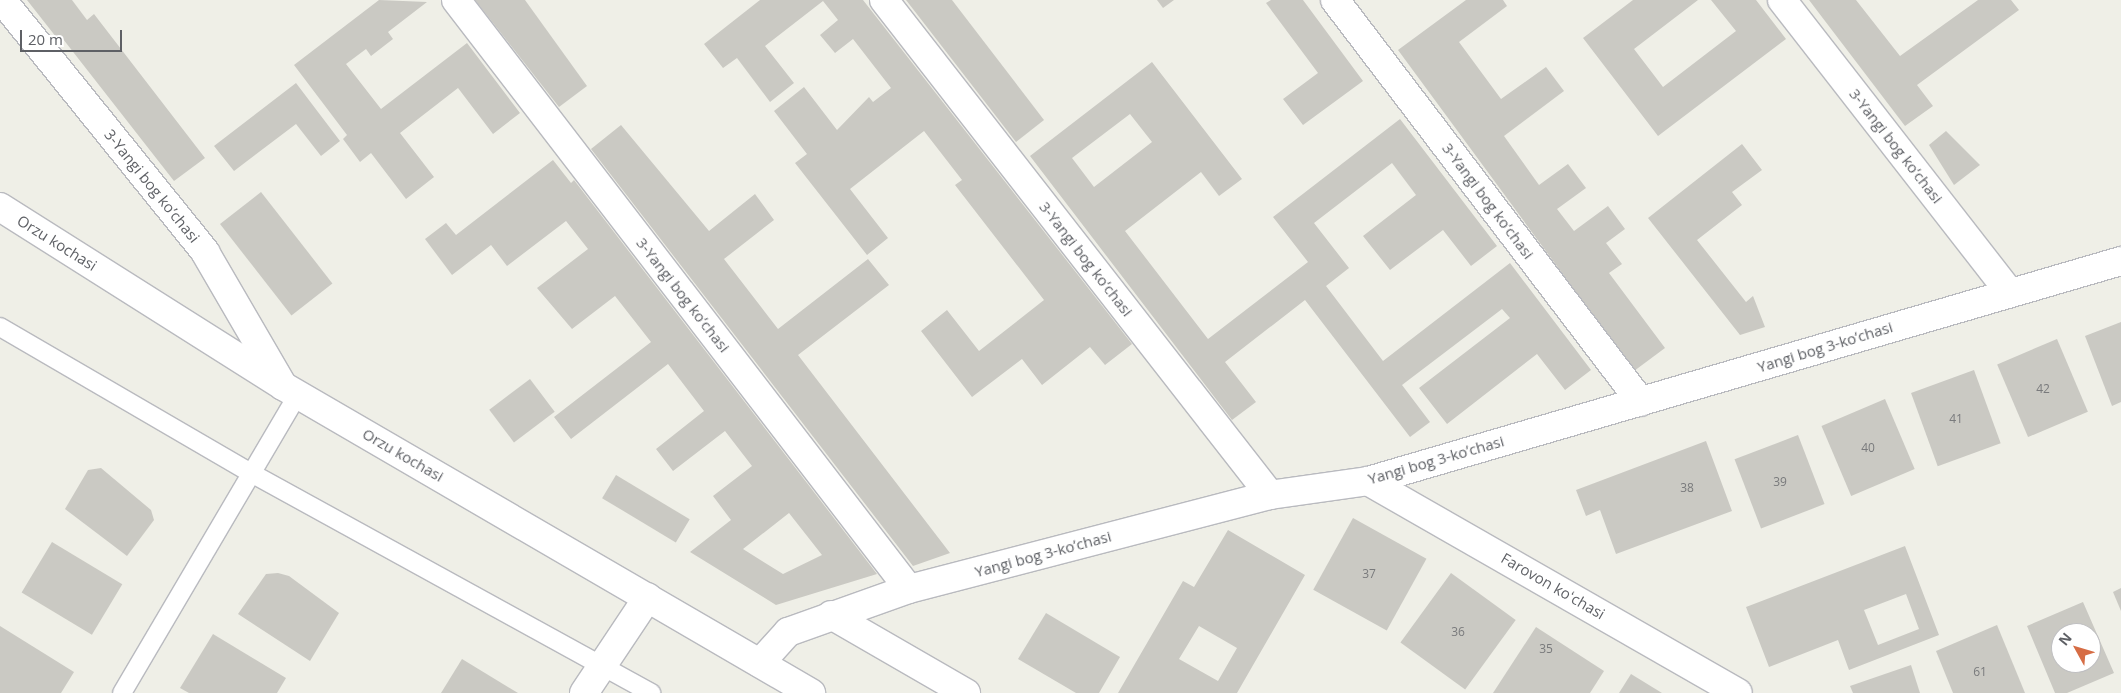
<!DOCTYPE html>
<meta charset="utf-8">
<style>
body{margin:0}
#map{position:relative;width:2121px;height:693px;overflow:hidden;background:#efefe7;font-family:"Open Sans",sans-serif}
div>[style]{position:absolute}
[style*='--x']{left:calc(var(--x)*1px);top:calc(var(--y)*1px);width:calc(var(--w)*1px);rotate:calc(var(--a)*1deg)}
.building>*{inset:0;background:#cac9c3;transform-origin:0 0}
.roads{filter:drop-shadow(1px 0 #b9babf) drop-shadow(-1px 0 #b9babf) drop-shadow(0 1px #b9babf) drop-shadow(0 -1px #b9babf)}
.lane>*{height:18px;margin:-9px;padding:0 9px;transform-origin:9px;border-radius:9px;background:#fff}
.street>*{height:28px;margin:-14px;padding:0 14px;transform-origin:14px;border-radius:14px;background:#fff}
.secondary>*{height:28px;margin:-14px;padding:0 14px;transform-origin:14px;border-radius:14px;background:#fff}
span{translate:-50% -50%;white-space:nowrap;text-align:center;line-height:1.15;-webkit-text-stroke:4.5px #fff;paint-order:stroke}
.number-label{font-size:12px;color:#797a7c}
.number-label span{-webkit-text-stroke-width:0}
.street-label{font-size:15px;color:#5e6065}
.north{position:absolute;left:2051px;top:623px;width:50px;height:50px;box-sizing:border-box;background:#fff;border:1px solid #bfbfc1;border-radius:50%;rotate:309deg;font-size:14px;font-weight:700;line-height:20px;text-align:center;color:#5e6065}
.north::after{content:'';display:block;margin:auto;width:18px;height:22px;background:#d66d45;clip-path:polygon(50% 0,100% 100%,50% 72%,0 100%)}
.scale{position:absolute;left:20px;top:30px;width:102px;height:22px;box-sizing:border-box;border:2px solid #5e6065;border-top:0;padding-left:6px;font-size:15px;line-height:18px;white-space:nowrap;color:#5e6065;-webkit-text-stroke:4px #fff;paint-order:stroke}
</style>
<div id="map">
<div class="building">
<div style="clip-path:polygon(27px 0,72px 0,87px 20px,94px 14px,205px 158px,174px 181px,63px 39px,60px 42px)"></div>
<div style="clip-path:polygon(379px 0,427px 2px,388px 32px,393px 39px,371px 56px,366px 49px,346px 64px,381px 109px,467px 43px,520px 113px,493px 134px,458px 88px,400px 133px,434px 177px,406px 199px,371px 153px,360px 162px,343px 139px,347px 135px,294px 65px)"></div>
<div style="clip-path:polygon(475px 0,525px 0,587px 86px,559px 107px)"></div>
<div style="clip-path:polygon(760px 0,863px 0,1132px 344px,1105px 365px,1090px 347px,1042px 385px,1022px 359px,972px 397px,921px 331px,947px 310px,979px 351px,1044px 300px,955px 185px,962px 180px,924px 131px,850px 189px,888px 238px,867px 255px,795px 163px,807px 154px,774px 111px,804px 87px,837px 130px,869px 97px,873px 102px,891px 88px,853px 39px,835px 53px,820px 35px,838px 20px,823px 1px,765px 46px,794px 83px,770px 102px,737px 58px,723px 68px,704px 44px)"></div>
<div style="clip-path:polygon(906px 0,952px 0,1044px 120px,1016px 142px)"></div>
<div style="clip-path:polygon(1157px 0,1174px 0,1163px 8px)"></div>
<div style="clip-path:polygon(1271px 0,1303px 0,1363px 81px,1303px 125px,1283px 99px,1318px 73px,1266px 3px)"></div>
<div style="clip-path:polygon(1466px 0,1503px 0,1507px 6px,1459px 42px,1501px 99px,1546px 67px,1564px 91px,1504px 136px,1539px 185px,1568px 164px,1586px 188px,1557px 209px,1574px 231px,1608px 206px,1625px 229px,1606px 243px,1622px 264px,1609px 273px,1665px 348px,1634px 371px,1398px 50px)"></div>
<div style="clip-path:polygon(1633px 0,1698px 0,1634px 49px,1663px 87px,1736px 31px,1711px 0,1756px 0,1786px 39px,1658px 136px,1583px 38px)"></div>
<div style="clip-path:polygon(1809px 0,1856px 0,1900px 56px,1978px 0,2011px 0,2019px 10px,1917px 85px,1933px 106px,1905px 126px)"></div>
<div style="clip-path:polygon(evenodd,1152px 62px,1242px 179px,1219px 196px,1201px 172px,1125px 231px,1208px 339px,1308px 262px,1273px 217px,1400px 119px,1497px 246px,1471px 266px,1443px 230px,1390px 270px,1363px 236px,1416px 195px,1392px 163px,1314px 223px,1349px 268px,1326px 286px,1383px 361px,1510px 263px,1591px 370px,1565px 390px,1537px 354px,1447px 424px,1419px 388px,1510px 318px,1502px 309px,1402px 385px,1430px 422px,1410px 437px,1305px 300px,1225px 362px,1256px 402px,1232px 420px,1030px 156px,1152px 62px,1130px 114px,1152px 142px,1094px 187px,1072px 158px,1130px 114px)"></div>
<div style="clip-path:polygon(296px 83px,340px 141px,321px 156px,296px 124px,234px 171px,214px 146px)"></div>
<div style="clip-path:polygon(621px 125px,709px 231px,755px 194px,774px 220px,724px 259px,778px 329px,868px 259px,889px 285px,798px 355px,950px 553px,913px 566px,591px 149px)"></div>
<div style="clip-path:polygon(1946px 131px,1980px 165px,1954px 185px,1929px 145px)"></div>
<div style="clip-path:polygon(1742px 144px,1762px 170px,1732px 192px,1742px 205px,1697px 240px,1746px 302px,1753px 296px,1765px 327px,1740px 335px,1648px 218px)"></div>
<div style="clip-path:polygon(evenodd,553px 160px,571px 183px,574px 180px,877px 574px,776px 605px,690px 552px,731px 520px,713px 496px,752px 466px,725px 431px,673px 471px,656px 449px,704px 411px,668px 364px,571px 439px,554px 417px,651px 342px,615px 296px,572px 329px,537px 288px,588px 249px,566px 221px,507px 266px,491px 245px,452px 275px,425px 239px,446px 223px,456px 235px,553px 160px,789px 513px,822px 555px,783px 574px,743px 549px,789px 513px)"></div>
<div style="left:261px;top:192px;width:116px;height:52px;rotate:52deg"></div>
<div style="clip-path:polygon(2121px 322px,2121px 402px,2112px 406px,2085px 336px)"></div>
<div style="left:2057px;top:339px;width:79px;height:65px;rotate:67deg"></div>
<div style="left:1974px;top:370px;width:78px;height:67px;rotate:70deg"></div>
<div style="left:530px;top:379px;width:41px;height:51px;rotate:53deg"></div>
<div style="left:1885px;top:399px;width:76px;height:69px;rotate:67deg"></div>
<div style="left:1798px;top:435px;width:74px;height:68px;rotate:69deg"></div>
<div style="clip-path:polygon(1706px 441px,1732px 511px,1616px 554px,1600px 510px,1586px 516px,1576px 490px)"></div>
<div style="clip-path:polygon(101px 468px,151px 510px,154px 520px,127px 556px,65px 509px,88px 470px)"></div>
<div style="left:616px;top:475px;width:86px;height:27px;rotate:31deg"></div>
<div style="left:1353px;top:518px;width:84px;height:82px;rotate:29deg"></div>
<div style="clip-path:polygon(evenodd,1228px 530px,1305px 575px,1237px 693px,1118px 693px,1183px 581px,1194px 587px,1228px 530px,1199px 626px,1237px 648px,1218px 681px,1179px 659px,1199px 626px)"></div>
<div style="left:52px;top:542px;width:82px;height:59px;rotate:31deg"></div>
<div style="clip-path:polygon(evenodd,1905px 546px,1939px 635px,1849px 670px,1838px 640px,1769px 667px,1746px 607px,1905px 546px,1906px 594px,1919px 629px,1878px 645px,1864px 610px,1906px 594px)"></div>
<div style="clip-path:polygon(278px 573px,289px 576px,339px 613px,310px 661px,238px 614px,266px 574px)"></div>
<div style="left:1451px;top:573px;width:80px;height:86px;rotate:36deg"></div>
<div style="clip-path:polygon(2121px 588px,2121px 611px,2113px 592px)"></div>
<div style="clip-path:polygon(evenodd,2083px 602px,2114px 673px,2067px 693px,2055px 693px,2027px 626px,2083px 602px,2061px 633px,2091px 633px,2091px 663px,2061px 663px,2061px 633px)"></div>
<div style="clip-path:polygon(1046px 613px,1120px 657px,1099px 693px,1076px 693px,1018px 659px)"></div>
<div style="clip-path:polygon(1997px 625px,2025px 693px,1953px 693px,1936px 651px)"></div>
<div style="clip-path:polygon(0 626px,74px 672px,61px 693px,0 693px)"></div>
<div style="clip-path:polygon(1536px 627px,1604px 671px,1590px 693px,1493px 693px)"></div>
<div style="clip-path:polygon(213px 634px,286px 678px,277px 693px,189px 693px,180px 688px)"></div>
<div style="clip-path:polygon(462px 659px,518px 693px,441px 693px)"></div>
<div style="clip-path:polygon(1911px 665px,1920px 693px,1853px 693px,1850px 686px)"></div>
<div style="clip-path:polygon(1631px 674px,1662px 693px,1619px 693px)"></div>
</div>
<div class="roads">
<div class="lane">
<div style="--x:0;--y:327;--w:290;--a:30.2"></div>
<div style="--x:251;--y:473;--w:457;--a:28.8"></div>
<div style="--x:122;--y:693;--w:347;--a:-59.5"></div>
</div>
<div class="street">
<div style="--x:2;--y:0;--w:324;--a:51.1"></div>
<div style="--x:205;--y:252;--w:155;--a:59.8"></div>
<div style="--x:456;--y:0;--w:743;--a:52.44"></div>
<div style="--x:884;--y:0;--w:628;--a:52.05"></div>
<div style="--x:1335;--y:0;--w:505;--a:52.72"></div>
<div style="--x:1782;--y:0;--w:370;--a:52.1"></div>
<div style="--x:1368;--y:481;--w:426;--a:29.8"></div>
<div style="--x:831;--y:615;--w:156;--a:30"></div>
<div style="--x:760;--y:663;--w:42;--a:-47.9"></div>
<div style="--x:788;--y:632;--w:128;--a:-19.6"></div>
<div style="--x:909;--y:589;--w:373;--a:-14.6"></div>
<div style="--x:1270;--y:495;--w:99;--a:-8.1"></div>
<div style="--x:1368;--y:481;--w:784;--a:-16.29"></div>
<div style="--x:584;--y:693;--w:115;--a:-56.3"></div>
</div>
<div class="secondary">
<div style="--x:0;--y:207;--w:335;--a:32.3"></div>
<div style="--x:283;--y:386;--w:611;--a:30.18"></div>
</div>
</div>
<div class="number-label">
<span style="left:2043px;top:389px">42</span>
<span style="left:1956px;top:419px">41</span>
<span style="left:1868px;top:448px">40</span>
<span style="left:1780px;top:482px">39</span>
<span style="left:1687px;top:488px">38</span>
<span style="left:1369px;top:574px">37</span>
<span style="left:1458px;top:632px">36</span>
<span style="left:1546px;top:649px">35</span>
<span style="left:1980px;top:672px">61</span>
</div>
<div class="street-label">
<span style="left:1896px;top:146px;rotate:52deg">3-Yangi bog koʼchasi</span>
<span style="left:152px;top:186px;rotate:51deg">3-Yangi bog koʼchasi</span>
<span style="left:1488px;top:201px;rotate:53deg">3-Yangi bog koʼchasi</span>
<span style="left:57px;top:243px;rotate:32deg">Orzu kochasi</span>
<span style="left:1086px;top:259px;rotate:52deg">3-Yangi bog koʼchasi</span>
<span style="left:683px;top:295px;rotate:52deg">3-Yangi bog koʼchasi</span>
<span style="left:1825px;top:347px;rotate:-17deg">Yangi bog 3-koʼchasi</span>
<span style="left:403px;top:455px;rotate:30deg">Orzu kochasi</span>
<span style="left:1436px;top:460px;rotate:-16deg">Yangi bog 3-koʼchasi</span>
<span style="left:1043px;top:554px;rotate:-15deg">Yangi bog 3-koʼchasi</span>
<span style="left:1553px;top:586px;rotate:30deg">Farovon koʻchasi</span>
</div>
<div class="north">N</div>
<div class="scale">20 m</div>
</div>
